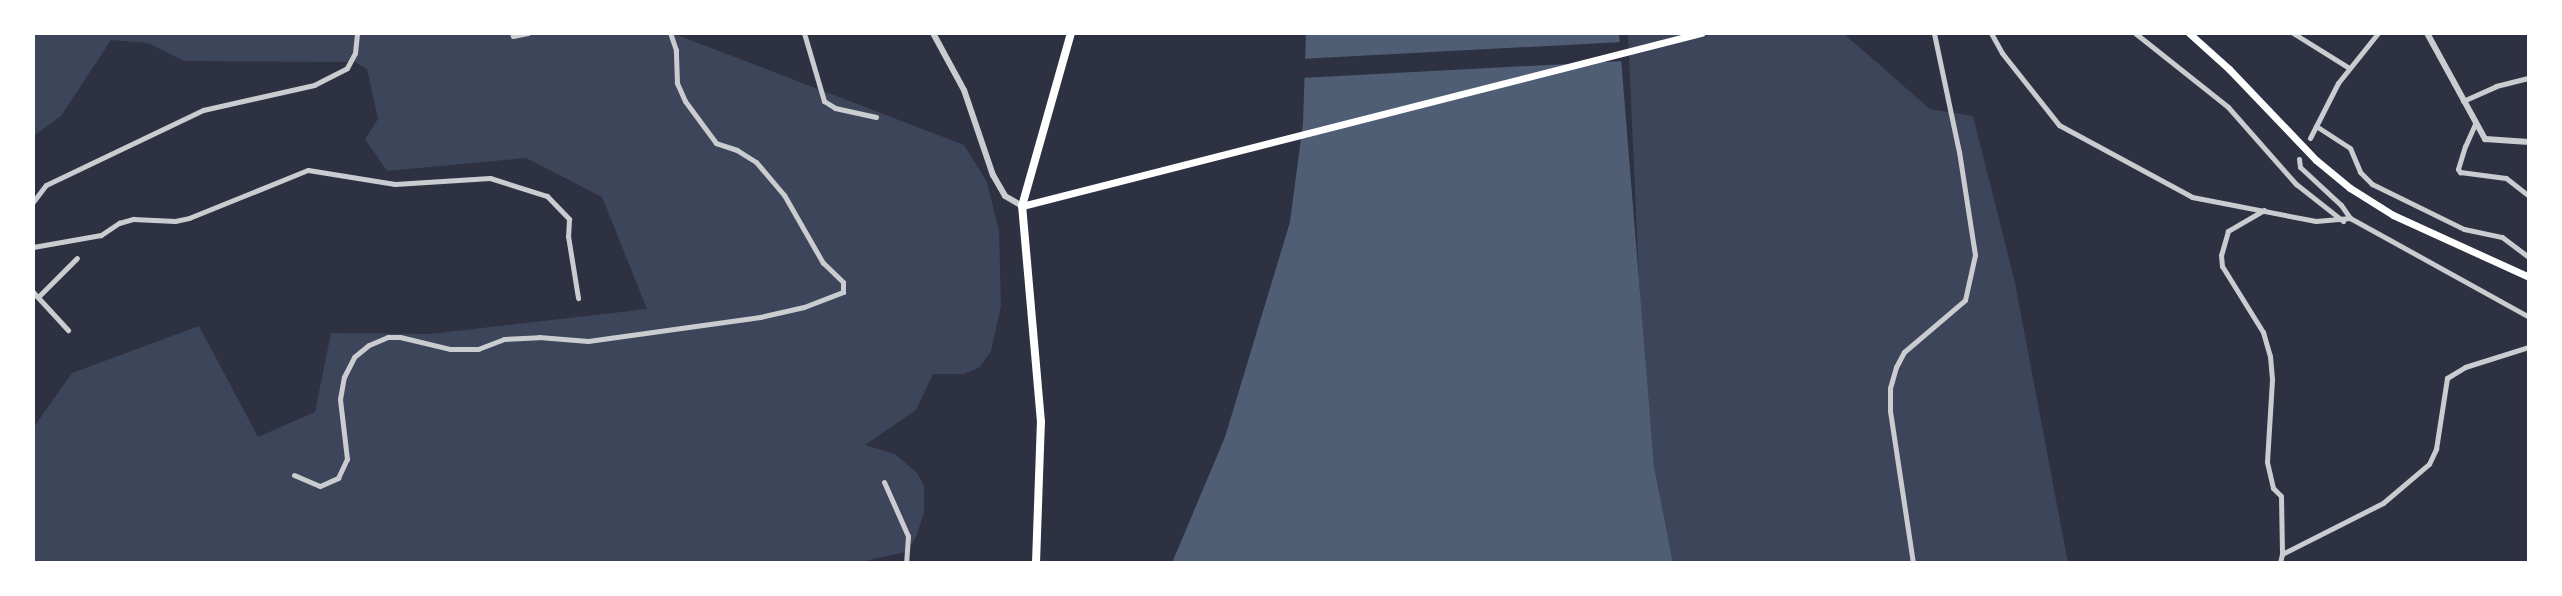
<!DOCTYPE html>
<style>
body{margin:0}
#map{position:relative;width:2562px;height:596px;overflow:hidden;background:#2d3142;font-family:Roboto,sans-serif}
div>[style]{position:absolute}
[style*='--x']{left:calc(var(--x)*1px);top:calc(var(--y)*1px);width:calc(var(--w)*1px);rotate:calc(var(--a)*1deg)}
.green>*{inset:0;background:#3c4559}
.water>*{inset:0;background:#4f5d75}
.pier>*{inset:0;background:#2d3142;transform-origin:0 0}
.minor>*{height:5px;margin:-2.5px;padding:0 2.5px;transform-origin:2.5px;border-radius:2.5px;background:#caccd0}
.tertiary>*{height:6px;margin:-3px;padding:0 3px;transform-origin:3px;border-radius:3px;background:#caccd0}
.secondary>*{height:7px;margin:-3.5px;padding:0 3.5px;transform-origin:3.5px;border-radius:3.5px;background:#fff}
.primary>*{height:8px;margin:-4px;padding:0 4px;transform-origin:4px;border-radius:4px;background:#fff}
span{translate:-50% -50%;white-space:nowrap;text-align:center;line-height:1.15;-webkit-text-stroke:7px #fff;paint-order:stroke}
.frame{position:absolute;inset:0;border:35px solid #fff;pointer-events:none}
</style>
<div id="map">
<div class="green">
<div style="clip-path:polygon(33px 33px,672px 33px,964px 145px,987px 182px,999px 231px,1001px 306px,991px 351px,980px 367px,964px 374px,933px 374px,916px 410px,865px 445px,895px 454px,917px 473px,924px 486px,924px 513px,916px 537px,906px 552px,855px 563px,33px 563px,33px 428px,72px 373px,199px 326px,258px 437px,315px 412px,331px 333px,429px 334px,647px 309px,602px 197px,526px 158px,387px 171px,365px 139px,378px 119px,367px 69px,355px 62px,184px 61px,148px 43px,111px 40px,61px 116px,33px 136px)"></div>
<div style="clip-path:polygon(1628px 33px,1843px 33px,1930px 109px,1973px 116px,2015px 283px,2068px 563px,1674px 563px,1648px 483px)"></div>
</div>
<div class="water">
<div style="clip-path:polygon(1306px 33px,1619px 33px,1654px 467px,1673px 563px,1172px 563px,1225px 437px,1290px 222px,1303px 123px)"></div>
</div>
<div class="pier">
<div style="left:1623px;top:42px;width:19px;height:333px;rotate:87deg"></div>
</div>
<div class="minor">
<div style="--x:512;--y:33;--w:3;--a:72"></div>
<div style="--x:513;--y:36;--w:15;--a:-11"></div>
<div style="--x:804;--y:33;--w:71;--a:73.6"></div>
<div style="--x:824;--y:101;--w:13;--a:32"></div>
<div style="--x:835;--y:108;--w:42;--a:12.4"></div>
<div style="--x:1991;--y:33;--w:23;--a:61"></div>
<div style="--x:2002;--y:53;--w:92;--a:51.6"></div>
<div style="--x:2059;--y:125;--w:151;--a:28.4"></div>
<div style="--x:2192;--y:197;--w:126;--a:11"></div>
<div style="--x:2316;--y:221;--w:34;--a:-5"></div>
<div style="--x:2135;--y:33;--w:119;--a:38.5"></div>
<div style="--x:2228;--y:107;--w:103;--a:48.6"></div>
<div style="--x:2296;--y:184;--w:60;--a:38.2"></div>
<div style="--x:2293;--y:33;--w:66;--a:32"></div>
<div style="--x:2463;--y:101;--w:36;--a:-24"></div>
<div style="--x:2496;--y:86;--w:34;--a:-14"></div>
<div style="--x:2475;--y:124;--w:24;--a:114"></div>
<div style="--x:2465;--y:146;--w:24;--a:107"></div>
<div style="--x:2458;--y:169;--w:4;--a:56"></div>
<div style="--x:2460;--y:172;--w:46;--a:7.4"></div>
<div style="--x:2506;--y:178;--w:29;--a:38"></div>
<div style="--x:2316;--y:126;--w:40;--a:32.9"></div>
<div style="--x:2350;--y:148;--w:26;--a:67"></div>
<div style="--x:2360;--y:172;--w:17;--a:45"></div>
<div style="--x:2372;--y:184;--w:102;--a:26.1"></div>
<div style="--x:2464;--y:229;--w:39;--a:12"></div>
<div style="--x:2502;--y:237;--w:34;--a:37"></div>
<div style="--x:2310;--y:138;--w:62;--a:-63"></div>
<div style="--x:2338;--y:83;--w:64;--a:-51.3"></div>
<div style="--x:2299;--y:159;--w:8;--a:83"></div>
<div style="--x:2300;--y:167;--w:56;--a:42.8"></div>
<div style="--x:2341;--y:205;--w:16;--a:55"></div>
<div style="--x:2350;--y:218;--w:205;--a:28.9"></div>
<div style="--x:33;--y:202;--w:21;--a:-53"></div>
<div style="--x:46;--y:185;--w:174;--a:-25.5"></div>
<div style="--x:203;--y:110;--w:114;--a:-12.7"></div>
<div style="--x:314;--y:85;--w:37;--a:-27"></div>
<div style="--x:347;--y:68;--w:17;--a:-62"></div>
<div style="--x:355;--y:53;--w:20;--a:-84"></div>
<div style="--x:2264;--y:210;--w:42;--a:149.7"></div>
<div style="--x:2228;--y:231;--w:25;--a:106"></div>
<div style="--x:2221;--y:255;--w:11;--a:85"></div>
<div style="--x:2222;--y:266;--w:78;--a:58.2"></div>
<div style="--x:2263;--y:332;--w:25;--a:74"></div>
<div style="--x:2270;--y:356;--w:24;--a:85"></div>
<div style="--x:2272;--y:380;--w:82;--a:93.5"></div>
<div style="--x:2267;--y:462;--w:27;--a:77"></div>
<div style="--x:2273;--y:488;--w:11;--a:45"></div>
<div style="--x:2281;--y:496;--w:58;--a:89"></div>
<div style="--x:2282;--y:554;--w:9;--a:103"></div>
<div style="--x:33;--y:247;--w:69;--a:-10"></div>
<div style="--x:101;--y:235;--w:22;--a:-34"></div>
<div style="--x:119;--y:223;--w:15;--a:-16"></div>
<div style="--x:133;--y:219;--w:42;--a:2.7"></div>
<div style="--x:175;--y:221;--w:14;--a:-12"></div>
<div style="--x:189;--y:218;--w:128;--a:-22"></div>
<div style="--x:308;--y:170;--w:88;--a:9.1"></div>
<div style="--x:395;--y:184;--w:95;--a:-3.6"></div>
<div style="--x:490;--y:178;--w:60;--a:17.5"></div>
<div style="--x:547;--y:196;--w:32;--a:46"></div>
<div style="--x:569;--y:219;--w:17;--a:93"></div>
<div style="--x:568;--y:236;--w:63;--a:80.8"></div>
<div style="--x:33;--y:292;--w:52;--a:47.4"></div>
<div style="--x:38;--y:297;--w:55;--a:-45"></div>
<div style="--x:294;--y:475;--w:28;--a:23"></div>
<div style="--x:320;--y:486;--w:20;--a:-24"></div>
<div style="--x:338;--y:478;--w:21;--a:-65"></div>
<div style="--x:347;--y:459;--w:60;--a:-96.7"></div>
<div style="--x:340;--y:399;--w:22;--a:-80"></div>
<div style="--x:344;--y:377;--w:22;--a:-63"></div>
<div style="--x:354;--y:357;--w:19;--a:-39"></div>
<div style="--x:369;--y:345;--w:21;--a:-23"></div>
<div style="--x:388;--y:337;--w:12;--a:0"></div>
<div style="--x:400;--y:337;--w:51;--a:13.5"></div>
<div style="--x:450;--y:349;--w:28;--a:0"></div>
<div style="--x:478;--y:349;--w:28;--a:-21"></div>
<div style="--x:504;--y:339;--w:35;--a:-3"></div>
<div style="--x:539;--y:337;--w:49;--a:4.7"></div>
<div style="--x:588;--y:341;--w:174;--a:-7.9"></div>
<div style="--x:760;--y:317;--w:45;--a:-12.8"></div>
<div style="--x:804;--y:307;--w:42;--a:-21"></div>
<div style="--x:843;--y:292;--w:10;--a:-90"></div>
<div style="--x:843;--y:282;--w:28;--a:-136"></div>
<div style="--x:823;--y:263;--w:78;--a:-119.8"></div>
<div style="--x:784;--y:195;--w:43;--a:-130.3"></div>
<div style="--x:756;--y:162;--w:22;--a:-148"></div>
<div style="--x:737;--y:150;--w:22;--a:-162"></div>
<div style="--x:716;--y:143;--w:52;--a:-126.4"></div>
<div style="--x:685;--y:101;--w:20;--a:-114"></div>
<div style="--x:677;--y:83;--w:33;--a:-92"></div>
<div style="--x:676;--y:50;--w:18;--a:-109"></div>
<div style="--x:884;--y:482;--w:59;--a:66"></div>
<div style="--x:908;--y:536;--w:27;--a:94"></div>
<div style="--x:2282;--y:554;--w:113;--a:-26.8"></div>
<div style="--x:2383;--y:503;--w:60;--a:-40.3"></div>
<div style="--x:2429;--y:464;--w:17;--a:-65"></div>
<div style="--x:2436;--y:449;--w:72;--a:-81.2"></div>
<div style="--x:2447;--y:378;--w:21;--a:-31"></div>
<div style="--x:2465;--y:367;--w:67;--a:-17.4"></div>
<div style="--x:1913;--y:563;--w:154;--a:-98.6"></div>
<div style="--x:1890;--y:411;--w:23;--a:-90"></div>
<div style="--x:1890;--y:388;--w:22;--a:-74"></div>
<div style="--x:1896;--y:367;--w:17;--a:-62"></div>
<div style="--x:1904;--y:352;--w:80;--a:-40.4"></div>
<div style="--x:1965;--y:300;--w:46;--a:-77.5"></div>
<div style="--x:1975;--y:255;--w:104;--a:-98.8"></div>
<div style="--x:1959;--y:152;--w:122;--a:-101.9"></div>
</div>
<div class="tertiary">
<div style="--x:933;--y:33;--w:65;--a:61.5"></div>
<div style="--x:964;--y:90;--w:90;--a:71.2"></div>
<div style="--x:993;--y:175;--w:24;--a:60"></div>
<div style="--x:1005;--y:196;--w:20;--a:30"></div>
<div style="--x:2427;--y:33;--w:121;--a:61.3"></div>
<div style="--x:2485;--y:139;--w:44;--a:3.9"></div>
</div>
<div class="secondary">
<div style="--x:2189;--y:33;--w:54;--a:42"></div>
<div style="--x:2229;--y:69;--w:126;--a:46.3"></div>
<div style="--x:2316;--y:160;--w:44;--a:39.5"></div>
<div style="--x:2350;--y:188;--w:51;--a:32.1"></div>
<div style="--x:2393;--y:215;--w:149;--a:24.5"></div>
<div style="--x:1022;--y:206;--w:701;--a:-14.29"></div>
</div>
<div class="primary">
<div style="--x:1036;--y:563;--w:141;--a:-88"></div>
<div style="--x:1041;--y:422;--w:217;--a:-95"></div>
<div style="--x:1022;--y:206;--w:180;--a:-74.2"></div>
</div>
<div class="frame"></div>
</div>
